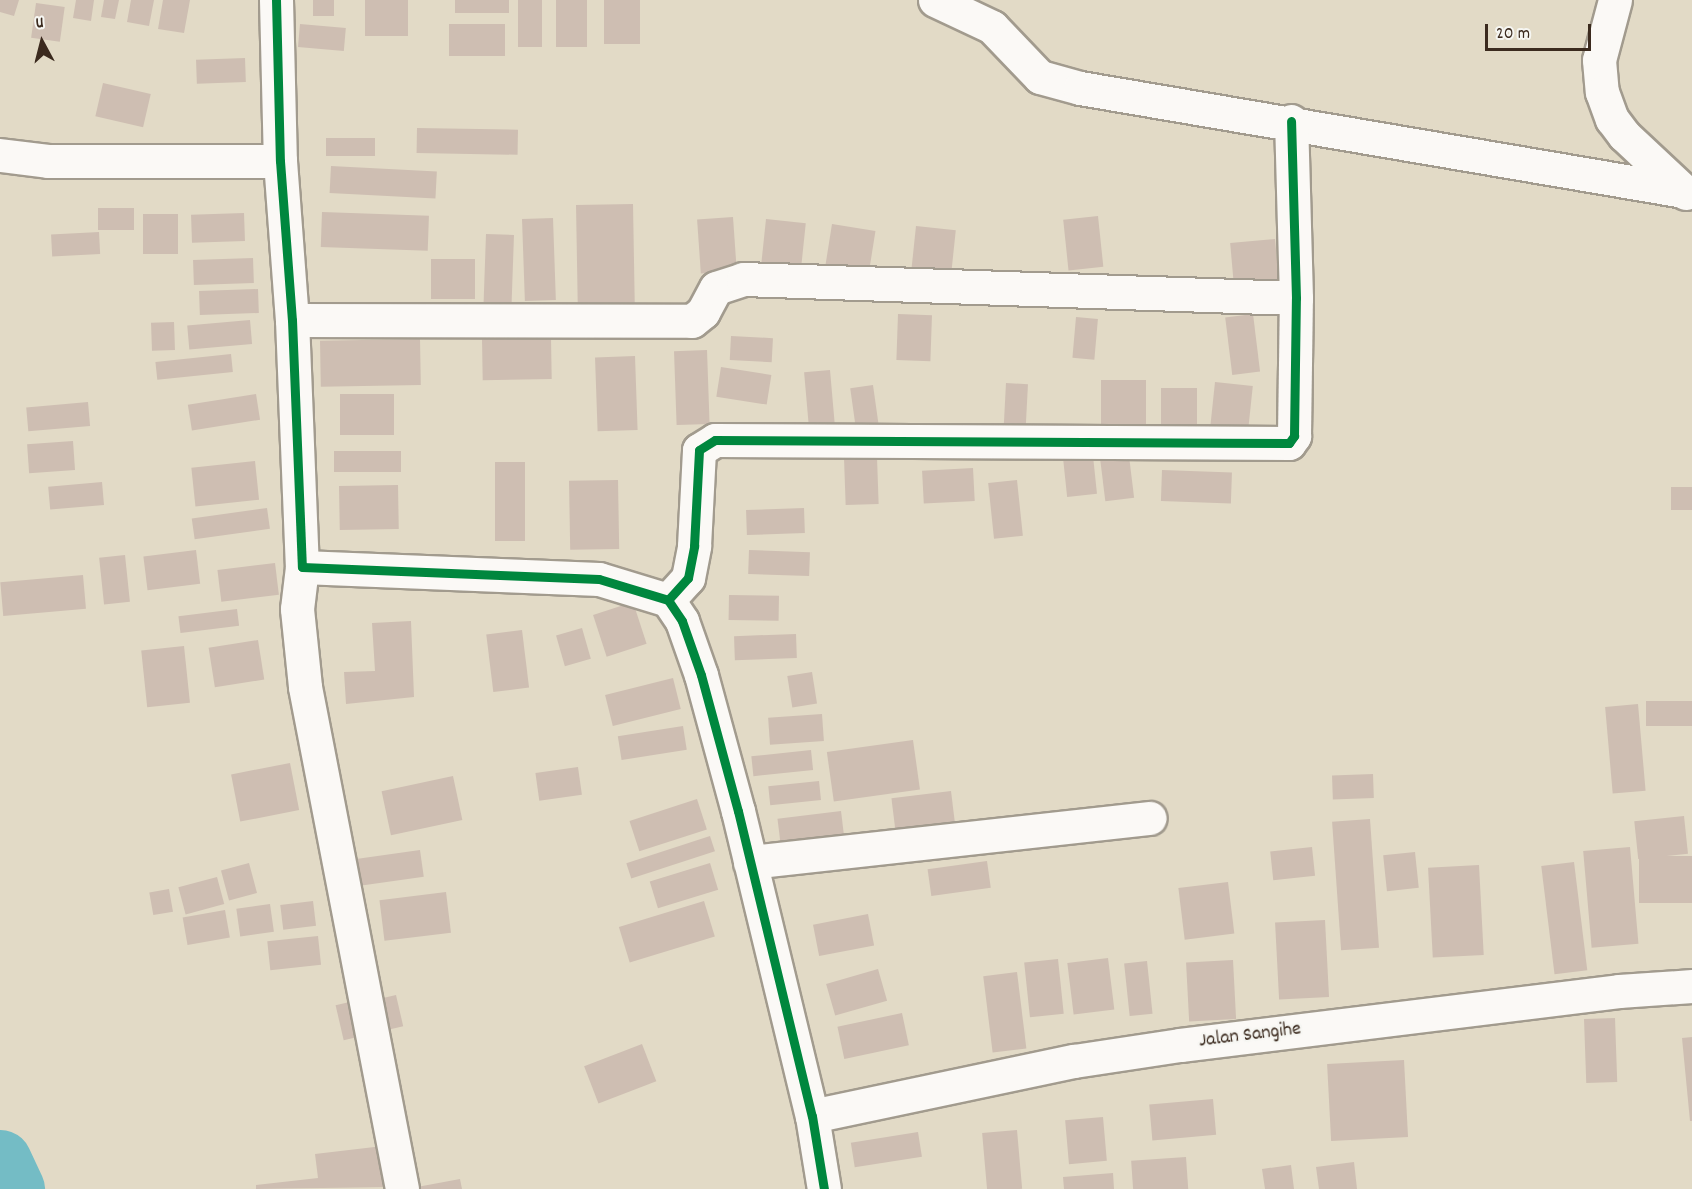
<!DOCTYPE html>
<style>
body{margin:0}
#map{position:relative;width:1692px;height:1189px;overflow:hidden;background:#e2dac6;font-family:Dekko,sans-serif}
div>[style]{position:absolute}
[style*='--x']{left:calc(var(--x)*1px);top:calc(var(--y)*1px);width:calc(var(--w)*1px);rotate:calc(var(--a)*1deg)}
.river>*{height:63px;margin:-31.5px;padding:0 31.5px;transform-origin:31.5px;border-radius:31.5px;background:#74bcc5}
.building>*{inset:0;background:#cebeb2;transform-origin:0 0}
.roads{filter:drop-shadow(2px 0 #a29b8e) drop-shadow(-2px 0 #a29b8e) drop-shadow(0 2px #a29b8e) drop-shadow(0 -2px #a29b8e)}
.minor>*{height:33px;margin:-16.5px;padding:0 16.5px;transform-origin:16.5px;border-radius:16.5px;background:#fbf9f6}
.cycleway>*{height:9px;margin:-4.5px;padding:0 4.5px;transform-origin:4.5px;border-radius:4.5px;background:#00873e}
span{translate:-50% -50%;white-space:nowrap;text-align:center;line-height:1.15;-webkit-text-stroke:4.5px #f6f6f2;paint-order:stroke}
.street-label{font-size:20px;color:#3b2a1e}
.north{position:absolute;left:12px;top:12px;width:60px;height:60px;-webkit-text-stroke:4px #f6f6f2;paint-order:stroke;rotate:353deg;font-size:16px;font-weight:700;line-height:24px;text-align:center;color:#3b2a1e}
.north::after{content:'';display:block;margin:auto;width:21px;height:27px;background:#3b2a1e;clip-path:polygon(50% 0,100% 100%,50% 72%,0 100%)}
.scale{position:absolute;left:1485px;top:24px;width:106px;height:27px;box-sizing:border-box;border:3px solid #3b2a1e;border-top:0;padding-left:8px;font-size:18px;line-height:21px;white-space:nowrap;color:#3b2a1e;-webkit-text-stroke:4px #f6f6f2;paint-order:stroke}
</style>
<div id="map">
<div class="river">
<div style="--x:0;--y:1161;--w:31;--a:65"></div>
</div>
<div class="building">
<div style="clip-path:polygon(0 0,19px 0,14px 16px,0 12px)"></div>
<div style="clip-path:polygon(76px 0,94px 0,91px 21px,73px 18px)"></div>
<div style="clip-path:polygon(104px 0,119px 0,115px 19px,101px 17px)"></div>
<div style="clip-path:polygon(131px 0,154px 0,149px 26px,127px 22px)"></div>
<div style="clip-path:polygon(163px 0,190px 0,184px 33px,158px 29px)"></div>
<div style="left:313px;top:0;width:21px;height:16px"></div>
<div style="left:365px;top:0;width:43px;height:36px"></div>
<div style="left:455px;top:0;width:54px;height:13px"></div>
<div style="left:518px;top:0;width:24px;height:47px"></div>
<div style="left:556px;top:0;width:31px;height:47px"></div>
<div style="left:604px;top:0;width:36px;height:44px"></div>
<div style="left:36px;top:3px;width:29px;height:35px;rotate:8deg"></div>
<div style="left:300px;top:24px;width:46px;height:23px;rotate:5deg"></div>
<div style="left:449px;top:24px;width:56px;height:32px"></div>
<div style="left:245px;top:58px;width:24px;height:49px;rotate:88deg"></div>
<div style="left:103px;top:83px;width:49px;height:34px;rotate:13deg"></div>
<div style="left:417px;top:128px;width:101px;height:25px;rotate:1deg"></div>
<div style="left:375px;top:138px;width:18px;height:49px;rotate:90deg"></div>
<div style="left:331px;top:166px;width:106px;height:27px;rotate:3deg"></div>
<div style="left:633px;top:204px;width:99px;height:57px;rotate:89deg"></div>
<div style="left:134px;top:208px;width:22px;height:36px;rotate:90deg"></div>
<div style="left:322px;top:212px;width:107px;height:35px;rotate:2deg"></div>
<div style="left:244px;top:213px;width:28px;height:53px;rotate:88deg"></div>
<div style="left:143px;top:214px;width:35px;height:40px"></div>
<div style="left:1098px;top:216px;width:51px;height:35px;rotate:84deg"></div>
<div style="left:733px;top:217px;width:54px;height:36px;rotate:86deg"></div>
<div style="left:553px;top:218px;width:82px;height:31px;rotate:88deg"></div>
<div style="left:766px;top:219px;width:40px;height:53px;rotate:6deg"></div>
<div style="left:832px;top:224px;width:44px;height:54px;rotate:9deg"></div>
<div style="left:916px;top:226px;width:40px;height:52px;rotate:6deg"></div>
<div style="left:99px;top:232px;width:22px;height:48px;rotate:87deg"></div>
<div style="left:486px;top:234px;width:28px;height:68px;rotate:2deg"></div>
<div style="left:1275px;top:239px;width:50px;height:45px;rotate:85deg"></div>
<div style="left:253px;top:258px;width:25px;height:60px;rotate:88deg"></div>
<div style="left:431px;top:259px;width:44px;height:40px"></div>
<div style="left:258px;top:289px;width:24px;height:59px;rotate:88deg"></div>
<div style="left:898px;top:314px;width:34px;height:46px;rotate:2deg"></div>
<div style="left:1253px;top:314px;width:58px;height:28px;rotate:83deg"></div>
<div style="left:1076px;top:317px;width:22px;height:41px;rotate:5deg"></div>
<div style="left:250px;top:320px;width:24px;height:63px;rotate:85deg"></div>
<div style="left:174px;top:322px;width:28px;height:23px;rotate:88deg"></div>
<div style="left:731px;top:336px;width:42px;height:24px;rotate:3deg"></div>
<div style="left:551px;top:338px;width:41px;height:69px;rotate:89deg"></div>
<div style="left:420px;top:339px;width:46px;height:100px;rotate:89deg"></div>
<div style="left:707px;top:350px;width:74px;height:33px;rotate:88deg"></div>
<div style="left:231px;top:354px;width:18px;height:76px;rotate:84deg"></div>
<div style="left:635px;top:356px;width:74px;height:40px;rotate:88deg"></div>
<div style="left:721px;top:367px;width:51px;height:30px;rotate:9deg"></div>
<div style="left:830px;top:370px;width:63px;height:26px;rotate:85deg"></div>
<div style="left:1101px;top:380px;width:45px;height:54px"></div>
<div style="left:1215px;top:382px;width:38px;height:47px;rotate:6deg"></div>
<div style="left:1006px;top:383px;width:22px;height:54px;rotate:3deg"></div>
<div style="left:873px;top:385px;width:44px;height:23px;rotate:82deg"></div>
<div style="left:1161px;top:388px;width:36px;height:47px"></div>
<div style="left:256px;top:394px;width:26px;height:69px;rotate:81deg"></div>
<div style="left:340px;top:394px;width:54px;height:41px"></div>
<div style="left:88px;top:402px;width:24px;height:62px;rotate:85deg"></div>
<div style="left:73px;top:441px;width:29px;height:46px;rotate:86deg"></div>
<div style="left:401px;top:451px;width:21px;height:67px;rotate:90deg"></div>
<div style="left:1093px;top:456px;width:38px;height:30px;rotate:84deg"></div>
<div style="left:1129px;top:456px;width:42px;height:29px;rotate:83deg"></div>
<div style="left:877px;top:457px;width:47px;height:33px;rotate:88deg"></div>
<div style="left:255px;top:461px;width:39px;height:64px;rotate:84deg"></div>
<div style="left:495px;top:462px;width:30px;height:79px"></div>
<div style="left:973px;top:468px;width:33px;height:51px;rotate:87deg"></div>
<div style="left:1162px;top:470px;width:70px;height:31px;rotate:2deg"></div>
<div style="left:618px;top:480px;width:69px;height:49px;rotate:89deg"></div>
<div style="left:1017px;top:480px;width:56px;height:29px;rotate:84deg"></div>
<div style="left:102px;top:482px;width:23px;height:54px;rotate:85deg"></div>
<div style="left:398px;top:485px;width:44px;height:59px;rotate:89deg"></div>
<div style="left:1671px;top:487px;width:21px;height:23px"></div>
<div style="left:267px;top:508px;width:21px;height:76px;rotate:82deg"></div>
<div style="left:804px;top:508px;width:25px;height:58px;rotate:88deg"></div>
<div style="left:196px;top:550px;width:34px;height:53px;rotate:83deg"></div>
<div style="left:749px;top:550px;width:61px;height:24px;rotate:2deg"></div>
<div style="left:125px;top:555px;width:47px;height:26px;rotate:84deg"></div>
<div style="left:275px;top:563px;width:32px;height:58px;rotate:83deg"></div>
<div style="left:83px;top:575px;width:34px;height:83px;rotate:85deg"></div>
<div style="left:729px;top:595px;width:50px;height:25px;rotate:1deg"></div>
<div style="left:633px;top:602px;width:44px;height:42px;rotate:72deg"></div>
<div style="left:237px;top:609px;width:17px;height:59px;rotate:83deg"></div>
<div style="clip-path:polygon(411px 621px,414px 697px,346px 704px,344px 672px,375px 671px,372px 623px)"></div>
<div style="left:582px;top:628px;width:32px;height:27px;rotate:74deg"></div>
<div style="left:522px;top:630px;width:58px;height:36px;rotate:83deg"></div>
<div style="left:796px;top:634px;width:24px;height:62px;rotate:88deg"></div>
<div style="left:258px;top:640px;width:40px;height:50px;rotate:81deg"></div>
<div style="left:184px;top:646px;width:57px;height:43px;rotate:84deg"></div>
<div style="left:812px;top:672px;width:32px;height:25px;rotate:81deg"></div>
<div style="left:673px;top:678px;width:32px;height:70px;rotate:76deg"></div>
<div style="left:1692px;top:701px;width:25px;height:46px;rotate:90deg"></div>
<div style="left:1638px;top:704px;width:87px;height:33px;rotate:85deg"></div>
<div style="left:822px;top:714px;width:27px;height:54px;rotate:86deg"></div>
<div style="left:683px;top:726px;width:24px;height:66px;rotate:81deg"></div>
<div style="left:913px;top:740px;width:50px;height:87px;rotate:82deg"></div>
<div style="left:811px;top:750px;width:20px;height:60px;rotate:84deg"></div>
<div style="left:290px;top:763px;width:48px;height:60px;rotate:79deg"></div>
<div style="left:578px;top:767px;width:28px;height:43px;rotate:82deg"></div>
<div style="left:1373px;top:774px;width:24px;height:41px;rotate:88deg"></div>
<div style="left:453px;top:776px;width:45px;height:73px;rotate:78deg"></div>
<div style="left:819px;top:781px;width:19px;height:51px;rotate:84deg"></div>
<div style="left:951px;top:791px;width:31px;height:60px;rotate:83deg"></div>
<div style="left:697px;top:799px;width:32px;height:71px;rotate:72deg"></div>
<div style="left:841px;top:811px;width:35px;height:64px;rotate:83deg"></div>
<div style="left:1684px;top:816px;width:38px;height:50px;rotate:84deg"></div>
<div style="left:1370px;top:819px;width:129px;height:38px;rotate:86deg"></div>
<div style="left:710px;top:836px;width:16px;height:88px;rotate:72deg"></div>
<div style="left:1312px;top:847px;width:29px;height:42px;rotate:84deg"></div>
<div style="left:1630px;top:847px;width:97px;height:47px;rotate:85deg"></div>
<div style="left:420px;top:850px;width:27px;height:77px;rotate:82deg"></div>
<div style="left:1415px;top:852px;width:36px;height:32px;rotate:84deg"></div>
<div style="left:1692px;top:856px;width:47px;height:53px;rotate:90deg"></div>
<div style="left:987px;top:861px;width:27px;height:60px;rotate:82deg"></div>
<div style="left:1574px;top:862px;width:109px;height:33px;rotate:83deg"></div>
<div style="left:249px;top:863px;width:31px;height:29px;rotate:75deg"></div>
<div style="left:710px;top:863px;width:28px;height:63px;rotate:73deg"></div>
<div style="left:1479px;top:865px;width:90px;height:51px;rotate:87deg"></div>
<div style="left:217px;top:877px;width:28px;height:40px;rotate:75deg"></div>
<div style="left:1228px;top:882px;width:52px;height:50px;rotate:83deg"></div>
<div style="left:169px;top:889px;width:23px;height:20px;rotate:80deg"></div>
<div style="left:446px;top:892px;width:41px;height:67px;rotate:83deg"></div>
<div style="left:313px;top:901px;width:25px;height:33px;rotate:83deg"></div>
<div style="left:704px;top:901px;width:37px;height:89px;rotate:73deg"></div>
<div style="left:270px;top:904px;width:28px;height:34px;rotate:82deg"></div>
<div style="left:225px;top:910px;width:28px;height:43px;rotate:80deg"></div>
<div style="left:868px;top:914px;width:32px;height:56px;rotate:79deg"></div>
<div style="left:1325px;top:920px;width:77px;height:50px;rotate:87deg"></div>
<div style="left:318px;top:936px;width:29px;height:51px;rotate:84deg"></div>
<div style="left:1108px;top:958px;width:52px;height:41px;rotate:83deg"></div>
<div style="left:1058px;top:959px;width:55px;height:34px;rotate:84deg"></div>
<div style="left:1233px;top:960px;width:59px;height:47px;rotate:87deg"></div>
<div style="left:1147px;top:961px;width:53px;height:23px;rotate:84deg"></div>
<div style="left:878px;top:969px;width:33px;height:54px;rotate:74deg"></div>
<div style="left:1017px;top:972px;width:77px;height:34px;rotate:83deg"></div>
<div style="left:396px;top:995px;width:32px;height:22px;rotate:77deg"></div>
<div style="left:358px;top:1000px;width:36px;height:23px;rotate:77deg"></div>
<div style="left:902px;top:1013px;width:33px;height:66px;rotate:78deg"></div>
<div style="left:1615px;top:1018px;width:64px;height:31px;rotate:88deg"></div>
<div style="clip-path:polygon(1692px 1037px,1692px 1121px,1690px 1121px,1682px 1038px)"></div>
<div style="left:642px;top:1044px;width:40px;height:62px;rotate:69deg"></div>
<div style="left:1404px;top:1060px;width:77px;height:77px;rotate:87deg"></div>
<div style="left:1213px;top:1099px;width:36px;height:64px;rotate:85deg"></div>
<div style="left:1103px;top:1117px;width:44px;height:38px;rotate:85deg"></div>
<div style="left:1017px;top:1130px;width:59px;height:35px;rotate:85deg"></div>
<div style="left:918px;top:1132px;width:25px;height:68px;rotate:81deg"></div>
<div style="clip-path:polygon(383px 1146px,388px 1187px,256px 1189px,256px 1185px,318px 1178px,315px 1154px)"></div>
<div style="left:1186px;top:1157px;width:32px;height:55px;rotate:86deg"></div>
<div style="clip-path:polygon(1354px 1162px,1357px 1189px,1319px 1189px,1316px 1167px)"></div>
<div style="clip-path:polygon(1291px 1165px,1294px 1189px,1265px 1189px,1262px 1169px)"></div>
<div style="clip-path:polygon(1113px 1173px,1114px 1189px,1064px 1189px,1063px 1177px)"></div>
<div style="clip-path:polygon(460px 1179px,462px 1189px,418px 1189px,417px 1187px)"></div>
</div>
<div class="roads">
<div class="minor">
<div style="--x:276;--y:0;--w:161;--a:88.6"></div>
<div style="--x:280;--y:161;--w:159;--a:85.7"></div>
<div style="--x:292;--y:320;--w:247;--a:87.7"></div>
<div style="--x:302;--y:567;--w:297;--a:2.3"></div>
<div style="--x:599;--y:579;--w:72;--a:16.9"></div>
<div style="--x:668;--y:600;--w:25;--a:56"></div>
<div style="--x:682;--y:621;--w:57;--a:70.6"></div>
<div style="--x:701;--y:675;--w:141;--a:74.8"></div>
<div style="--x:738;--y:811;--w:314;--a:76.4"></div>
<div style="--x:812;--y:1116;--w:74;--a:80.7"></div>
<div style="--x:935;--y:0;--w:63;--a:25.3"></div>
<div style="--x:992;--y:27;--w:69;--a:46.2"></div>
<div style="--x:1040;--y:77;--w:41;--a:15.4"></div>
<div style="--x:1080;--y:88;--w:613;--a:9.68"></div>
<div style="--x:1615;--y:0;--w:62;--a:104.9"></div>
<div style="--x:1599;--y:60;--w:32;--a:85"></div>
<div style="--x:1602;--y:92;--w:29;--a:70"></div>
<div style="--x:1612;--y:119;--w:20;--a:53"></div>
<div style="--x:1624;--y:135;--w:85;--a:43.1"></div>
<div style="--x:0;--y:155;--w:48;--a:7.1"></div>
<div style="--x:48;--y:161;--w:232;--a:0"></div>
<div style="--x:292;--y:320;--w:400;--a:0.1"></div>
<div style="--x:692;--y:321;--w:14;--a:-39"></div>
<div style="--x:703;--y:312;--w:27;--a:-62"></div>
<div style="--x:716;--y:288;--w:28;--a:-18"></div>
<div style="--x:743;--y:279;--w:553;--a:1.97"></div>
<div style="--x:302;--y:567;--w:42;--a:96.8"></div>
<div style="--x:297;--y:609;--w:78;--a:84.1"></div>
<div style="--x:305;--y:687;--w:511;--a:79.06"></div>
<div style="--x:668;--y:600;--w:30;--a:-48"></div>
<div style="--x:688;--y:578;--w:33;--a:-79"></div>
<div style="--x:694;--y:546;--w:96;--a:-87"></div>
<div style="--x:699;--y:450;--w:19;--a:-32"></div>
<div style="--x:715;--y:440;--w:574;--a:0.3"></div>
<div style="--x:1289;--y:443;--w:9;--a:-54"></div>
<div style="--x:1294;--y:436;--w:138;--a:-89.2"></div>
<div style="--x:1296;--y:298;--w:177;--a:-91.6"></div>
<div style="--x:750;--y:862;--w:402;--a:-6.3"></div>
<div style="--x:812;--y:1116;--w:268;--a:-11.9"></div>
<div style="--x:1074;--y:1061;--w:107;--a:-8.6"></div>
<div style="--x:1180;--y:1045;--w:442;--a:-7"></div>
<div style="--x:1619;--y:991;--w:73;--a:-3.9"></div>
</div>
</div>
<div class="cycleway">
<div style="--x:276;--y:0;--w:161;--a:88.6"></div>
<div style="--x:280;--y:161;--w:159;--a:85.7"></div>
<div style="--x:292;--y:320;--w:247;--a:87.7"></div>
<div style="--x:302;--y:567;--w:297;--a:2.3"></div>
<div style="--x:599;--y:579;--w:72;--a:16.9"></div>
<div style="--x:668;--y:600;--w:25;--a:56"></div>
<div style="--x:682;--y:621;--w:57;--a:70.6"></div>
<div style="--x:701;--y:675;--w:141;--a:74.8"></div>
<div style="--x:738;--y:811;--w:314;--a:76.4"></div>
<div style="--x:812;--y:1116;--w:74;--a:80.7"></div>
<div style="--x:668;--y:600;--w:30;--a:-48"></div>
<div style="--x:688;--y:578;--w:33;--a:-79"></div>
<div style="--x:694;--y:546;--w:96;--a:-87"></div>
<div style="--x:699;--y:450;--w:19;--a:-32"></div>
<div style="--x:715;--y:440;--w:574;--a:0.3"></div>
<div style="--x:1289;--y:443;--w:9;--a:-54"></div>
<div style="--x:1294;--y:436;--w:138;--a:-89.2"></div>
<div style="--x:1296;--y:298;--w:177;--a:-91.6"></div>
</div>
<div class="street-label">
<span style="left:1250px;top:1036px;rotate:-7deg">Jalan Sangihe</span>
</div>
<div class="north">U</div>
<div class="scale">20 m</div>
</div>
